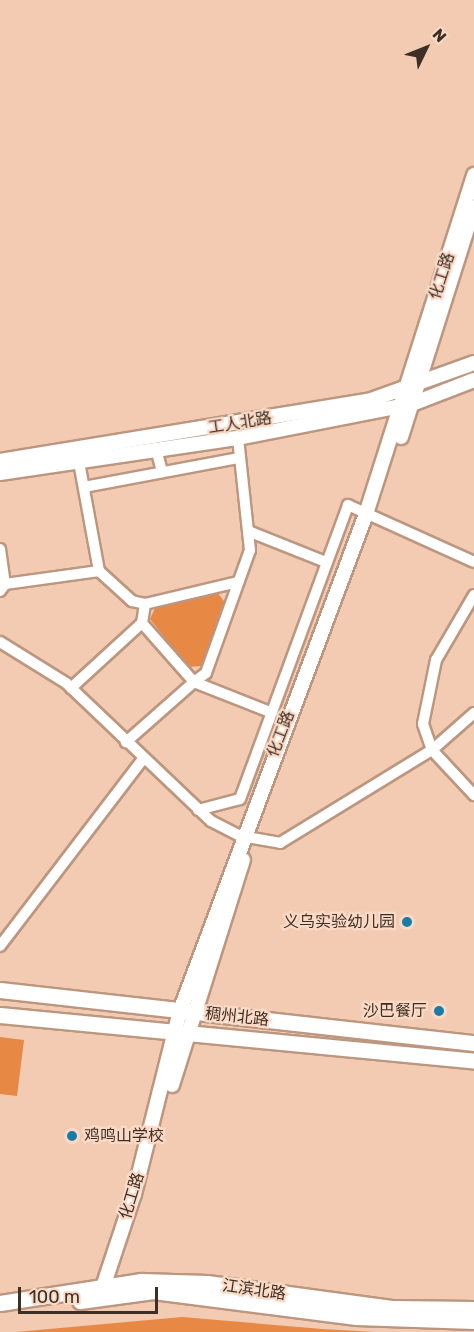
<!DOCTYPE html>
<meta charset="utf-8">
<style>
body{margin:0}
#map{position:relative;width:474px;height:1332px;overflow:hidden;background:#f2cbb2;font-family:Rubik,"Noto Sans SC",sans-serif}
div>[style]{position:absolute}
[style*='--x']{left:calc(var(--x)*1px);top:calc(var(--y)*1px);width:calc(var(--w)*1px);rotate:calc(var(--a)*1deg)}
.green>*{inset:0;background:#e78845}
.roads{filter:drop-shadow(2px 0 #bc967f) drop-shadow(-2px 0 #bc967f) drop-shadow(0 2px #bc967f) drop-shadow(0 -2px #bc967f)}
.minor>*{height:10px;margin:-5px;padding:0 5px;transform-origin:5px;border-radius:5px;background:#fff}
.tertiary>*{height:14px;margin:-7px;padding:0 7px;transform-origin:7px;border-radius:7px;background:#fff}
.secondary>*{height:15px;margin:-7.5px;padding:0 7.5px;transform-origin:7.5px;border-radius:7.5px;background:#fff}
.dots>*{width:16px;height:16px;translate:-50% -50%;box-sizing:border-box;border:3px solid #fadac6;border-radius:50%}
span{translate:-50% -50%;white-space:nowrap;text-align:center;line-height:1.15;-webkit-text-stroke:4.5px #fadac6;paint-order:stroke}
.street-label{font-size:16px;color:#3e2f25}
.poi-label{font-size:16px;color:#3e2f25}
.right{translate:-100% -50%;text-align:right}
.left{translate:0 -50%;text-align:left}
.north{position:absolute;left:396px;top:18px;width:60px;height:60px;-webkit-text-stroke:4px #fadac6;paint-order:stroke;rotate:47deg;font-size:16px;font-weight:700;line-height:24px;text-align:center;color:#3e2f25}
.north::after{content:'';display:block;margin:auto;width:21px;height:27px;background:#3e2f25;clip-path:polygon(50% 0,100% 100%,50% 72%,0 100%)}
.scale{position:absolute;left:18px;top:1287px;width:140px;height:27px;box-sizing:border-box;border:3px solid #3e2f25;border-top:0;padding-left:8px;font-size:18px;line-height:21px;white-space:nowrap;color:#3e2f25;-webkit-text-stroke:4px #fadac6;paint-order:stroke}
</style>
<div id="map">
<div class="green">
<div style="clip-path:polygon(217px 592px,227px 605px,202px 666px,188px 667px,150px 619px,157px 604px)"></div>
<div style="clip-path:polygon(0 1037px,24px 1040px,17px 1096px,0 1094px)"></div>
<div style="clip-path:polygon(182px 1317px,322px 1329px,376px 1332px,16px 1332px)"></div>
</div>
<div class="roads">
<div class="minor">
<div style="--x:238;--y:438;--w:113;--a:83.9"></div>
<div style="--x:250;--y:550;--w:131;--a:109.7"></div>
<div style="--x:206;--y:673;--w:15;--a:143"></div>
<div style="--x:194;--y:682;--w:82;--a:21.5"></div>
<div style="--x:156;--y:449;--w:24;--a:75"></div>
<div style="--x:79;--y:462;--w:111;--a:79.6"></div>
<div style="--x:99;--y:571;--w:45;--a:42.3"></div>
<div style="--x:132;--y:601;--w:13;--a:13"></div>
<div style="--x:84;--y:487;--w:158;--a:-10.6"></div>
<div style="--x:248;--y:531;--w:84;--a:21.7"></div>
<div style="--x:0;--y:549;--w:35;--a:82"></div>
<div style="--x:0;--y:591;--w:9;--a:-54"></div>
<div style="--x:5;--y:584;--w:95;--a:-7.9"></div>
<div style="--x:474;--y:595;--w:75;--a:120.3"></div>
<div style="--x:436;--y:660;--w:65;--a:101.5"></div>
<div style="--x:423;--y:724;--w:28;--a:71"></div>
<div style="--x:432;--y:750;--w:62;--a:47"></div>
<div style="--x:142;--y:623;--w:19;--a:-81"></div>
<div style="--x:145;--y:604;--w:96;--a:-13.3"></div>
<div style="--x:0;--y:642;--w:78;--a:31.8"></div>
<div style="--x:66;--y:683;--w:200;--a:43.6"></div>
<div style="--x:211;--y:821;--w:34;--a:27"></div>
<div style="--x:241;--y:836;--w:40;--a:10"></div>
<div style="--x:280;--y:843;--w:178;--a:-31.5"></div>
<div style="--x:432;--y:750;--w:56;--a:-41.4"></div>
<div style="--x:71;--y:688;--w:96;--a:-42.5"></div>
<div style="--x:142;--y:623;--w:79;--a:48.6"></div>
<div style="--x:194;--y:682;--w:91;--a:138.6"></div>
<div style="--x:198;--y:810;--w:43;--a:-14.7"></div>
<div style="--x:240;--y:799;--w:313;--a:-69.8"></div>
<div style="--x:348;--y:505;--w:138;--a:24.3"></div>
<div style="--x:0;--y:946;--w:234;--a:-52.6"></div>
</div>
<div class="tertiary">
<div style="--x:401;--y:437;--w:241;--a:-72.4"></div>
<div style="--x:0;--y:461;--w:373;--a:-9.3"></div>
<div style="--x:368;--y:401;--w:113;--a:-19.7"></div>
<div style="--x:0;--y:473;--w:241;--a:-8.4"></div>
<div style="--x:238;--y:438;--w:177;--a:-11.1"></div>
<div style="--x:412;--y:404;--w:66;--a:-21.2"></div>
<div style="--x:172;--y:1085;--w:236;--a:-72.5"></div>
<div style="--x:100;--y:1296;--w:108;--a:-71.6"></div>
<div style="--x:134;--y:1194;--w:189;--a:-75.9"></div>
<div style="--x:180;--y:1011;--w:531;--a:-69.48"></div>
<div style="--x:366;--y:514;--w:356;--a:-72.3"></div>
</div>
<div class="secondary">
<div style="--x:0;--y:990;--w:477;--a:6.4"></div>
<div style="--x:0;--y:1015;--w:476;--a:5.5"></div>
<div style="--x:80;--y:1301;--w:74;--a:-7.8"></div>
<div style="--x:153;--y:1291;--w:205;--a:7.3"></div>
<div style="--x:356;--y:1317;--w:118;--a:1.9"></div>
<div style="--x:0;--y:1303;--w:143;--a:-8.9"></div>
<div style="--x:141;--y:1281;--w:66;--a:1.7"></div>
<div style="--x:207;--y:1283;--w:188;--a:7.7"></div>
<div style="--x:393;--y:1308;--w:81;--a:0.7"></div>
</div>
</div>
<div class="dots">
<div style="left:407px;top:922px;background:#187ca7"></div>
<div style="left:439px;top:1011px;background:#187ca7"></div>
<div style="left:72px;top:1136px;background:#187ca7"></div>
</div>
<div class="street-label">
<span style="left:442px;top:276px;rotate:-72deg">化工路</span>
<span style="left:240px;top:423px;rotate:-9deg">工人北路</span>
<span style="left:281px;top:734px;rotate:-69deg">化工路</span>
<span style="left:237px;top:1017px;rotate:6deg">稠州北路</span>
<span style="left:132px;top:1196px;rotate:-73deg">化工路</span>
<span style="left:254px;top:1290px;rotate:8deg">江滨北路</span>
</div>
<div class="poi-label">
<span class="right" style="left:395px;top:922px">义乌实验幼儿园</span>
<span class="right" style="left:427px;top:1011px">沙巴餐厅</span>
<span class="left" style="left:84px;top:1136px">鸡鸣山学校</span>
</div>
<div class="north">N</div>
<div class="scale">100 m</div>
</div>
